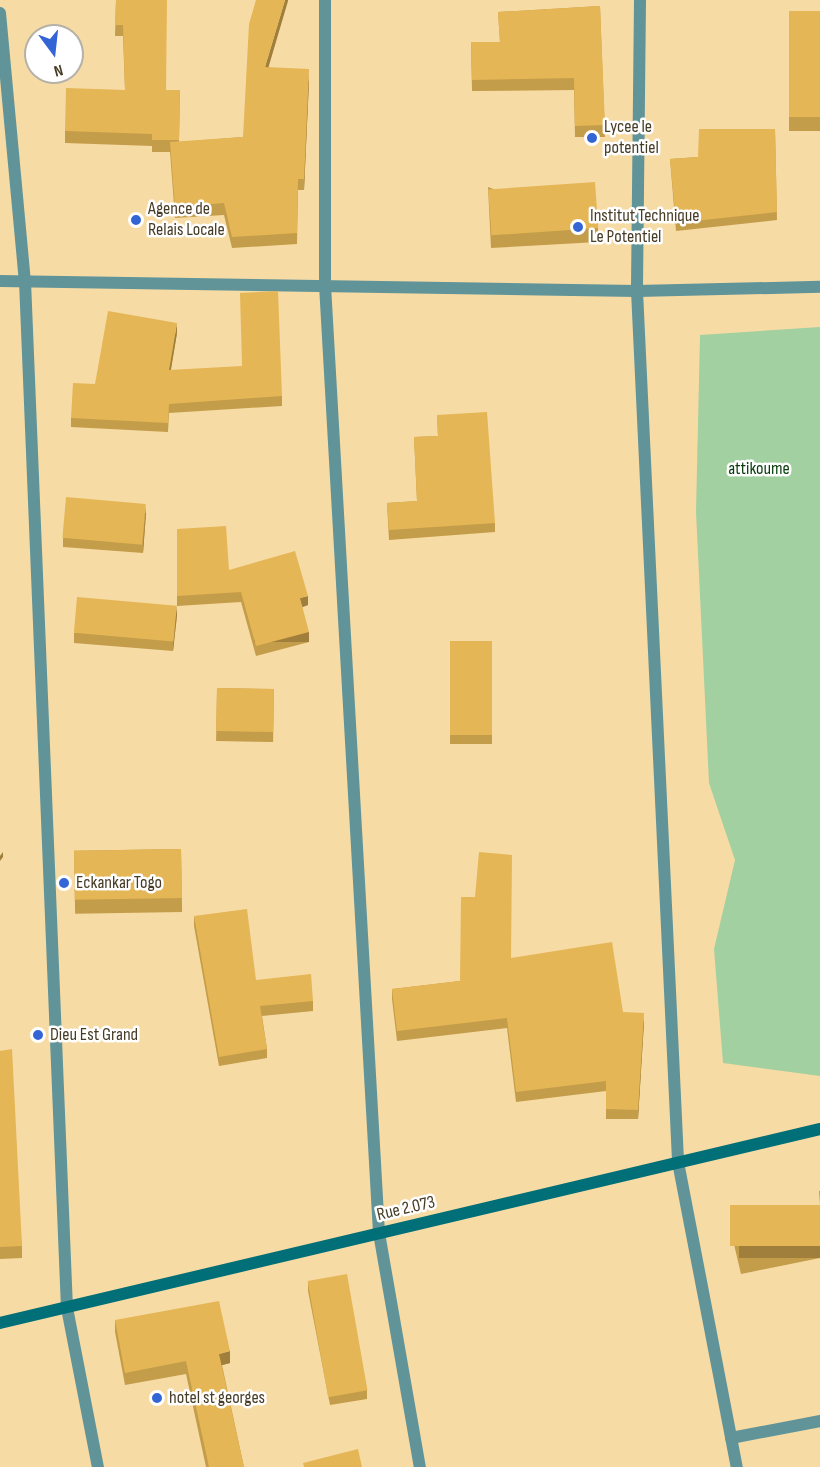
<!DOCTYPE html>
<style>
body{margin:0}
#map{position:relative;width:820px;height:1467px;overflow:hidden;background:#f7dba5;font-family:"Sofia Sans Condensed",sans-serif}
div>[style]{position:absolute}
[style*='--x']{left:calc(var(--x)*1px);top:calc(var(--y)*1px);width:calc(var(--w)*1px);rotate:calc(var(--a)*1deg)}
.green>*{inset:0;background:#a3d0a0}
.street>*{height:12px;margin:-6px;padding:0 6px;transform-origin:6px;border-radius:6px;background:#609499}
.secondary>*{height:12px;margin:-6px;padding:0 6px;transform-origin:6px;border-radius:6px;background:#006f77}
.wall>*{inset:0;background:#c49d4a;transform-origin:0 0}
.shaded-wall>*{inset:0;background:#a07f3c;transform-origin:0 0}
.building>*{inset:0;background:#e4b656;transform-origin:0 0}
.dots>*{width:16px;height:16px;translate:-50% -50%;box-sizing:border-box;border:3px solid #fff;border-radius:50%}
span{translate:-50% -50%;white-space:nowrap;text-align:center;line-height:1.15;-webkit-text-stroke:5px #fff;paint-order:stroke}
.poi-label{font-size:18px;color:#463b25}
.left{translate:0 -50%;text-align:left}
.park-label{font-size:18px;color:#0a3d0d}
.street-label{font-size:18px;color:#463b25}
.north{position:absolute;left:24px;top:24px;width:60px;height:60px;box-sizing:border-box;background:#fff;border:2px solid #b5b1a8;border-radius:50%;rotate:165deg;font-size:16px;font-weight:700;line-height:24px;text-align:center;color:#463b25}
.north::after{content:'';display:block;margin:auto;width:21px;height:27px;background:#3465d4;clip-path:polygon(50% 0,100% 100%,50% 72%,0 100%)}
</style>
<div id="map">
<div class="green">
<div style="clip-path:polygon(820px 327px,820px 1076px,723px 1063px,714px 949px,735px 860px,709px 783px,696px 512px,700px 335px)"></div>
</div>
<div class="street">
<div style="--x:325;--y:0;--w:285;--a:90"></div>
<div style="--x:325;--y:285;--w:950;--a:86.74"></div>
<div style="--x:379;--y:1233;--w:238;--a:80.1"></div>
<div style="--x:640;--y:0;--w:291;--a:90.6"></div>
<div style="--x:637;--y:291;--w:872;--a:87.3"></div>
<div style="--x:678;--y:1162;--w:311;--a:79.1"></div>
<div style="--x:0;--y:13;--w:269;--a:84.7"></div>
<div style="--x:25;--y:281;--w:1028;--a:87.66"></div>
<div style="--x:67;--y:1308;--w:162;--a:79"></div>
<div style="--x:0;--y:281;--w:637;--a:0.9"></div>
<div style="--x:637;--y:291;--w:183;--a:-1.3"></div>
<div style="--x:731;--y:1438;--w:91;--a:-10.8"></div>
</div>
<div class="secondary">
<div style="--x:0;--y:1323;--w:843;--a:-13.31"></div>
</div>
<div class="wall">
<div style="clip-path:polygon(116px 0,166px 90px,180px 90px,179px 142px,243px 137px,288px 0,268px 67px,309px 81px,304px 190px,298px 190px,297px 244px,232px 248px,224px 215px,175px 218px,170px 152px,152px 152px,152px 146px,65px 143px,65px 131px,125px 90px,123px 36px,115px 36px)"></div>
<div style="clip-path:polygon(600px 6px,605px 137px,575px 137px,574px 90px,472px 91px,471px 42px,500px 42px,498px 12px)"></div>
<div style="left:789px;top:11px;width:31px;height:120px"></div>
<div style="clip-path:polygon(775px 129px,777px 220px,676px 231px,670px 159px,698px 157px)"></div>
<div style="clip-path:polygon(488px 187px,598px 228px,598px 242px,491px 248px)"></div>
<div style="clip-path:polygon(177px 333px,171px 370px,282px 396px,282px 406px,169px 413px,168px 432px,71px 427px,71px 418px,95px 384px)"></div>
<div style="clip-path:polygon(437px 415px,495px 523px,495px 532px,389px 540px,387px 503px,417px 501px,414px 437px,438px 436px)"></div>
<div style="clip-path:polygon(146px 513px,143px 553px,63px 547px,63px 538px)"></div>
<div style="clip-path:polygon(177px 529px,229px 570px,308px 605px,302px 607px,309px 642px,256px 656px,241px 602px,177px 606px)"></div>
<div style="clip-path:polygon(177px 615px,173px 651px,74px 643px,74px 633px)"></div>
<div style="left:450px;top:641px;width:42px;height:103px"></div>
<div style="left:217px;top:688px;width:57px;height:53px;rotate:1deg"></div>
<div style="left:181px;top:849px;width:63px;height:107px;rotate:89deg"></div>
<div style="clip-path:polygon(194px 916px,256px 980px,313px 1001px,313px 1011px,262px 1016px,267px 1049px,267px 1058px,219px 1066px,194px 926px)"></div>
<div style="clip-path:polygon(511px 958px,644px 1022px,638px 1119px,606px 1119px,606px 1091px,516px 1102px,507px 1028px,397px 1041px,392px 999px,392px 989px,460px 981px)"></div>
<div style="clip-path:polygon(0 1051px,22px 1246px,22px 1258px,0 1259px)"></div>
<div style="clip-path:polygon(819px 1191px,820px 1191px,820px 1258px,741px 1274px,732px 1236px,732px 1224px,820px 1205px)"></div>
<div style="clip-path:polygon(308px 1282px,367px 1390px,367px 1399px,330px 1405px,308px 1291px)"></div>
<div style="clip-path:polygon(115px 1320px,230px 1363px,222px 1365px,244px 1467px,206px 1467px,186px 1374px,125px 1385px,115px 1332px)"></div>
</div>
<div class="shaded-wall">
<div style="clip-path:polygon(285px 0,288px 0,288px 1px,265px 79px,265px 67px)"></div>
<div style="clip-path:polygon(309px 69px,309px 81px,304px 190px,304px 179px)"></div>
<div style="clip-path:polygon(177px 323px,177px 333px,169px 380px,169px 370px)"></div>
<div style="clip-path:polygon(146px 504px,146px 513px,143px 553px,143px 544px)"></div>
<div style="clip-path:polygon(308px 596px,308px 605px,300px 608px,300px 598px)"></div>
<div style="clip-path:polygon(177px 605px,177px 615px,173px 651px,173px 641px)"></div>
<div style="left:309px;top:632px;width:10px;height:55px;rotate:90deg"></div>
<div style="clip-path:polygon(3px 852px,3px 857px,0 861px,0 856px)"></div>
<div style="clip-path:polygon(644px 1013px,644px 1022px,638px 1119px,638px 1110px)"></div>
<div style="left:820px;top:1246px;width:12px;height:81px;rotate:90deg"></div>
<div style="clip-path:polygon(230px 1351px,230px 1363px,219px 1366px,219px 1354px)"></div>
</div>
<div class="building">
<div style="clip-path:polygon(116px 0,167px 0,166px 90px,180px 90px,179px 140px,152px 140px,152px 134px,65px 131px,66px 88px,125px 90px,123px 25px,115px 25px)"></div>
<div style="clip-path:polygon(256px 0,285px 0,265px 67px,309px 69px,304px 179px,298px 179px,297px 233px,232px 237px,224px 203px,175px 207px,170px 142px,243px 137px,249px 24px)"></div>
<div style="clip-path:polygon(600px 6px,605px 125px,575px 126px,574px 78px,472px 80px,471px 42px,500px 42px,498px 12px)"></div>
<div style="left:789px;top:11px;width:31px;height:106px"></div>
<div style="clip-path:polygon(699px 129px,775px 129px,777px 212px,676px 223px,670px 159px,698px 157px)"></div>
<div style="left:595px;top:182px;width:46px;height:107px;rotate:86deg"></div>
<div style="clip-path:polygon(278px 291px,282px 396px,169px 404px,168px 423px,71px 418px,73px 383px,95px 384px,108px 311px,177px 323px,169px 370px,242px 366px,240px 293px)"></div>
<div style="clip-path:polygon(487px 412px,495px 523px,389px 530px,387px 503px,417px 501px,414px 437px,438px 436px,437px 415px)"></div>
<div style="left:66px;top:497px;width:80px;height:41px;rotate:5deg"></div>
<div style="clip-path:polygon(226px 526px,229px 570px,295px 551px,308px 596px,300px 598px,309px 632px,256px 646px,241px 592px,177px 596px,177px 529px)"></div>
<div style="left:77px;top:597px;width:100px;height:36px;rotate:5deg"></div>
<div style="left:450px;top:641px;width:42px;height:94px"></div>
<div style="left:217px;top:688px;width:57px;height:43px;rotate:1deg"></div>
<div style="left:181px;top:849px;width:49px;height:107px;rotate:89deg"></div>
<div style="clip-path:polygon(479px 852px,512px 855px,511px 958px,612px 942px,623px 1012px,644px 1013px,638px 1110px,606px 1109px,606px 1081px,516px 1092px,507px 1018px,397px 1031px,392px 989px,460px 981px,461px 897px,475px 897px)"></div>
<div style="clip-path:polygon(247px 909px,256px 980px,311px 974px,313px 1001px,260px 1006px,267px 1049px,219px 1057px,194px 916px)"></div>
<div style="clip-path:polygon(12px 1049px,22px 1246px,0 1247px,0 1051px)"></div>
<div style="left:820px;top:1205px;width:41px;height:90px;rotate:90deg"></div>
<div style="left:347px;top:1274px;width:118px;height:40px;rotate:80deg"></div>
<div style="clip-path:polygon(219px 1301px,230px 1351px,219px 1354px,244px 1467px,209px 1467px,186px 1361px,125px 1373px,115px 1320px)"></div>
<div style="clip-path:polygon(358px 1449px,362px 1467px,304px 1467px,303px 1463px)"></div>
</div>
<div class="dots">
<div style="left:592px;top:138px;background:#3465d4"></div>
<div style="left:136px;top:220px;background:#3465d4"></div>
<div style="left:578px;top:227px;background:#3465d4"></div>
<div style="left:64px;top:883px;background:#3465d4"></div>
<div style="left:38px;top:1035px;background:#3465d4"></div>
<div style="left:157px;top:1398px;background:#3465d4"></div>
</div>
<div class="poi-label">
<span class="left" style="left:604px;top:138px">Lycee le<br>potentiel</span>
<span class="left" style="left:148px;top:220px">Agence de<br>Relais Locale</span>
<span class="left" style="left:590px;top:227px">Institut Technique<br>Le Potentiel</span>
<span class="left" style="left:76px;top:883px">Eckankar Togo</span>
<span class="left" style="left:50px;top:1035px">Dieu Est Grand</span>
<span class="left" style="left:169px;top:1398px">hotel st georges</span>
</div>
<div class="park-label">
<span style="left:759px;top:469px">attikoume</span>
</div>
<div class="street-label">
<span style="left:406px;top:1209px;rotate:-13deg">Rue 2.073</span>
</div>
<div class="north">N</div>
</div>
